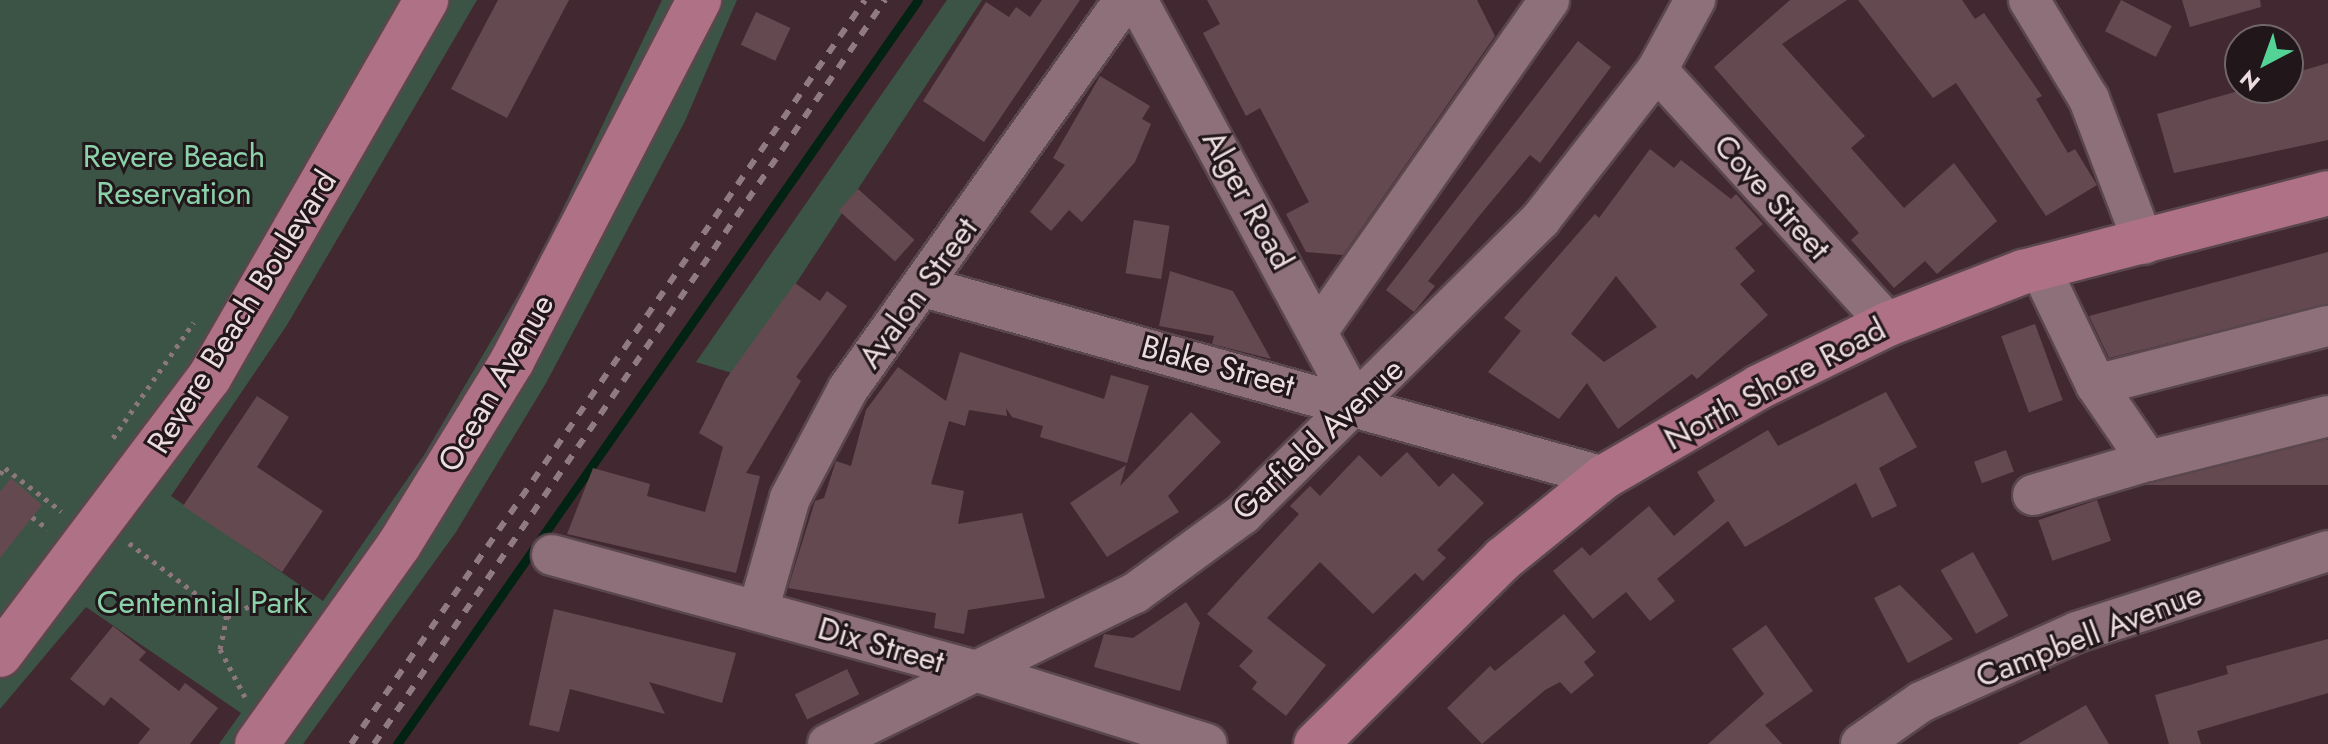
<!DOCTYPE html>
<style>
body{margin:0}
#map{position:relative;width:2328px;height:744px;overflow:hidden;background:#422931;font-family:Jost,sans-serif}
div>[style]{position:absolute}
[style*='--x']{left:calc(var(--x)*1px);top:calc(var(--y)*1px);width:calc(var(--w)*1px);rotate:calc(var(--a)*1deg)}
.green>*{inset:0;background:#3b5446}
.stream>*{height:9px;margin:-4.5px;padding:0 4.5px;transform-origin:4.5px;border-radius:4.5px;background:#022213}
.building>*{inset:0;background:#644951;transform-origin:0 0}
.path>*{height:5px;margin-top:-2.5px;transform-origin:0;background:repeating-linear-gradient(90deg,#8c777d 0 4px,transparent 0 10px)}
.roads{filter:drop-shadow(2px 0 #5a464d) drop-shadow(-2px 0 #5a464d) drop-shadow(0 2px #5a464d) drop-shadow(0 -2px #5a464d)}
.minor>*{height:40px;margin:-20px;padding:0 20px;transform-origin:20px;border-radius:20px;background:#8d7079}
.major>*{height:44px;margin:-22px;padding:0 22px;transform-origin:22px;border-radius:22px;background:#af7186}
.rail>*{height:6px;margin-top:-3px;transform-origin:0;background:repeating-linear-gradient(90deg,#907b81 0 10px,transparent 0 20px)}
span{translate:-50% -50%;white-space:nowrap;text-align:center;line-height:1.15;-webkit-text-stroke:6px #211619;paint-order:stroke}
.park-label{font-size:32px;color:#8bd2ab}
.street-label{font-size:32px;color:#ecdce0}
.north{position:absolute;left:2224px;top:24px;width:80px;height:80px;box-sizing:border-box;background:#211619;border:2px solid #726569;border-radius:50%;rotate:221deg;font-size:22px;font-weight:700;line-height:32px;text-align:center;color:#ecdce0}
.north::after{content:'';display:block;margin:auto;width:28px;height:36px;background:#54d396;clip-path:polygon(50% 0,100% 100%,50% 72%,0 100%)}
</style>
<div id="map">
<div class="green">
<div style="clip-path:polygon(0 0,477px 0,287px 325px,171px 496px,323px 601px,424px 455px,537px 263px,662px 0,737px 0,685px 121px,546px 383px,456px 532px,303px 744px,219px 744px,241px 713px,86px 607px,0 709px)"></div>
<div style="clip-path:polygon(947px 0,982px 0,766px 329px,732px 373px,696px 362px)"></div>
</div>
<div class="stream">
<div style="--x:397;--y:744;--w:908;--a:-55"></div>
</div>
<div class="building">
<div style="clip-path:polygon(498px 0,569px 0,507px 118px,451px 89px)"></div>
<div style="clip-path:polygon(1042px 0,1080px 0,984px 142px,923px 101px,986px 2px,1009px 17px,1016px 7px,1030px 17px)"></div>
<div style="clip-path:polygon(1207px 0,1477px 0,1495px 36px,1343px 255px,1306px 252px,1286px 214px,1309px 202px,1260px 108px,1246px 116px,1203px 33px,1220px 24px)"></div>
<div style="clip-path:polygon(1790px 0,1847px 0,1782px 44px,1865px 136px,1851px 148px,1904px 208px,1954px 163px,1997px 221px,1937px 274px,1925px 261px,1894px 288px,1851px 240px,1859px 233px,1714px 67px)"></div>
<div style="clip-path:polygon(1858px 0,1962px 0,1975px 19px,1984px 13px,2042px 96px,2036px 99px,2068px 153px,2075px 149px,2097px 185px,2046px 216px,1956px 83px,1933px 98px)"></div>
<div style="left:2121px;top:0;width:57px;height:35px;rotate:27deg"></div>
<div style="clip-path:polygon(2182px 0,2260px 0,2261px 7px,2190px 27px)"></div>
<div style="left:756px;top:12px;width:38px;height:36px;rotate:25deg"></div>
<div style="clip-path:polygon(1578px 41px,1611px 67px,1540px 163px,1530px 155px,1480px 215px,1428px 281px,1435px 286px,1414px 312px,1386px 290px)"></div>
<div style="clip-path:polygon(2328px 63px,2328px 140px,2174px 173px,2157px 114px,2249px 88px,2288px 88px,2288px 75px)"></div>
<div style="clip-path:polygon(1100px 76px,1150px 106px,1142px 119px,1151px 124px,1135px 162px,1082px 222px,1069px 210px,1051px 231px,1030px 212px,1065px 165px,1053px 158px)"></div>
<div style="clip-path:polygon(evenodd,1650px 149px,1674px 168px,1681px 160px,1731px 199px,1736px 194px,1763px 224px,1735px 248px,1755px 271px,1740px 284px,1768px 315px,1697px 379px,1692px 374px,1618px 429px,1587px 383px,1559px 419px,1488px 372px,1521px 331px,1504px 318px,1595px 214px,1599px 218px,1650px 149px,1616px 276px,1657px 327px,1604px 362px,1571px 334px,1616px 276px)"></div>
<div style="left:858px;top:189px;width:76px;height:29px;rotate:42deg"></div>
<div style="left:1134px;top:220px;width:36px;height:54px;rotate:9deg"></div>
<div style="clip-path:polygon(2328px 252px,2328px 304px,2109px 358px,2089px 316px)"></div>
<div style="clip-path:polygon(1170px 271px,1233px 291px,1271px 359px,1212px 344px,1214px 336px,1159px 326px)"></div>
<div style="clip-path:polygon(795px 283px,820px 301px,827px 291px,847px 306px,796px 377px,801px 381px,746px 473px,760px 476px,736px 573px,567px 534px,593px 468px,650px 484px,647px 496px,705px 512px,723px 447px,699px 433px,726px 379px)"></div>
<div style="left:2035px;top:324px;width:81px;height:36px;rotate:70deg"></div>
<div style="clip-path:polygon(960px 352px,1104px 399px,1111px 375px,1149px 386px,1127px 463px,1040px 437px,1043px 426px,1012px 417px,1006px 408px,1007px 416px,969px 410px,965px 426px,949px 421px,931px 484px,964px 491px,958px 524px,1022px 513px,1045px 598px,968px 610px,964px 634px,934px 628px,936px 613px,788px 588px,815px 501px,824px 498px,836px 461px,851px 466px,866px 410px,898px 367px,946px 401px)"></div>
<div style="clip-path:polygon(1886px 392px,1917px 447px,1879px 468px,1897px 506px,1872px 518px,1856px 483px,1745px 547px,1728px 521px,1657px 579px,1675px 601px,1650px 621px,1626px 592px,1593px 619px,1553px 571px,1582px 547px,1590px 556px,1649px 506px,1674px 536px,1715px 501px,1697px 472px,1768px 430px,1778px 446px)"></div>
<div style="clip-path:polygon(257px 396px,289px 417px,257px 467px,323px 511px,282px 572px,183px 506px)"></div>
<div style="clip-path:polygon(1191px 412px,1221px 442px,1168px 496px,1179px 512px,1107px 557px,1070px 503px,1126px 465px,1120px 486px)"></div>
<div style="left:2328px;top:440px;width:45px;height:200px;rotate:90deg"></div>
<div style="left:2006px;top:450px;width:23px;height:34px;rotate:70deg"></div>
<div style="clip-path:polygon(1407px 452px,1439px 487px,1453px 473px,1484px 503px,1437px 550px,1446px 558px,1423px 581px,1415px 573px,1373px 614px,1320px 562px,1267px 618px,1326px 665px,1286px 716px,1252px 689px,1257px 682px,1239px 666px,1253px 651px,1207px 614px,1299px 514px,1290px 506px,1310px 486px,1320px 496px,1359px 455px,1381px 477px)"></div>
<div style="clip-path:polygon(11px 478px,42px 505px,0 558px,0 492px)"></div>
<div style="left:2097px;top:500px;width:43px;height:62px;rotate:71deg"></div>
<div style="left:1973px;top:552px;width:73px;height:37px;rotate:61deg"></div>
<div style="clip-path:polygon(1900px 585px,1953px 639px,1908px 663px,1874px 598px)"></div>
<div style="clip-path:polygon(1186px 602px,1200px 623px,1180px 691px,1094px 667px,1104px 634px,1133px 638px)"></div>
<div style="clip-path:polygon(554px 609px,736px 653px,722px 703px,649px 682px,665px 714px,570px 689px,559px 732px,529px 725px)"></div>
<div style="clip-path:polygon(1564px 614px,1596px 652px,1584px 662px,1594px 675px,1571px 694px,1560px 682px,1545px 690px,1482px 744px,1447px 708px,1490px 666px,1495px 671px)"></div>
<div style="clip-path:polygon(1766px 625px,1813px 691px,1765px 725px,1782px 744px,1708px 744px,1764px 694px,1732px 649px)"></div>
<div style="clip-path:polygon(113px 626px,146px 652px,139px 660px,179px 691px,185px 683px,218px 708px,190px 744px,138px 744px,150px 729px,111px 697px,104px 706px,70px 679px)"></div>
<div style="clip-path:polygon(2328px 639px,2328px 693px,2197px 731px,2201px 744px,2169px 744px,2155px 695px,2228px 674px,2226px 666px)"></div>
<div style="left:847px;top:669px;width:28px;height:58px;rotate:64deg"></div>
<div style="clip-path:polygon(2086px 705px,2109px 744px,2018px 744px)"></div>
</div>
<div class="path">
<div style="--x:113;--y:438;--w:141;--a:-55.1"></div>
<div style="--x:0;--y:474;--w:8;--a:-50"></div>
<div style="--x:5;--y:468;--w:71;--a:37.5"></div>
<div style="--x:32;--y:517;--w:20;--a:37"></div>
<div style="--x:129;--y:543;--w:123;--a:37.1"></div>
<div style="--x:245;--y:697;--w:54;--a:-117.5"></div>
<div style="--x:220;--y:649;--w:33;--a:-78"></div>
<div style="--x:227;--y:617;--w:41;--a:-25.9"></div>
<div style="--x:264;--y:599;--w:47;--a:13.4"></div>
</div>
<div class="roads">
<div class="minor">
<div style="--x:1137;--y:0;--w:457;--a:61.6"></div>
<div style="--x:2029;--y:0;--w:116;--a:58.8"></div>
<div style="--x:2089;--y:99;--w:155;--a:69.2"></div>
<div style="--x:1657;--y:70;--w:343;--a:47.7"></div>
<div style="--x:2040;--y:268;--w:130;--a:64.4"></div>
<div style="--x:2096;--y:385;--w:92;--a:55.6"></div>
<div style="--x:2148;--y:461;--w:186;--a:-14"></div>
<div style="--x:924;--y:287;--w:706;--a:15.61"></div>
<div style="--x:1319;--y:329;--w:401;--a:-55"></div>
<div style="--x:2096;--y:385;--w:239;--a:-14.3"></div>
<div style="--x:2033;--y:495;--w:120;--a:-16.5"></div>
<div style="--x:552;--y:555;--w:431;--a:15.3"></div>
<div style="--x:968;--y:669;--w:250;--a:17.4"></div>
<div style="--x:758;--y:611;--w:117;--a:-74.2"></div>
<div style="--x:790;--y:498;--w:123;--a:-62"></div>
<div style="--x:848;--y:389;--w:477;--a:-54.6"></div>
<div style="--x:828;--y:744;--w:342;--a:-26.2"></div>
<div style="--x:1135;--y:593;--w:134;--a:-36.2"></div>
<div style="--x:1243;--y:514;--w:419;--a:-44.7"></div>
<div style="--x:1541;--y:219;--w:189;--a:-52.1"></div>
<div style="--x:1657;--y:70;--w:80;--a:-61.5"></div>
<div style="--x:1861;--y:744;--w:73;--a:-35"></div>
<div style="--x:1921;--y:702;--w:171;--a:-24.2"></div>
<div style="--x:2077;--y:632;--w:264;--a:-17.9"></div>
</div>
<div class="major">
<div style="--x:0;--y:655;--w:347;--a:-53"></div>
<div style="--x:209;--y:378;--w:436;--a:-60.1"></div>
<div style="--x:257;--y:744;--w:244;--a:-54.5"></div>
<div style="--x:399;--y:545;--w:216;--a:-58.4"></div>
<div style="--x:512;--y:361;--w:407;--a:-62.6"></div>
<div style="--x:1316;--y:744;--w:263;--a:-44.7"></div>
<div style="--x:1503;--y:559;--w:130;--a:-39.1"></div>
<div style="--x:1604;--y:477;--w:179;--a:-30.1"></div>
<div style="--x:1759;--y:387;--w:144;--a:-26"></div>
<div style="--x:1888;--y:324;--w:145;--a:-21.1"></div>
<div style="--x:2023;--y:272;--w:315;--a:-14.5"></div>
</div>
</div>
<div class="rail">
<div style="--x:351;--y:744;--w:904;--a:-55.36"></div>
<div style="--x:374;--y:744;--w:903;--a:-55.52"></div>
</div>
<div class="park-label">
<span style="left:174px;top:175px">Revere Beach<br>Reservation</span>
<span style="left:202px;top:602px">Centennial Park</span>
</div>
<div class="street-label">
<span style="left:1772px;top:197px;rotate:48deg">Cove Street</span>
<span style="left:1248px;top:200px;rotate:61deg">Alger Road</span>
<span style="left:918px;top:293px;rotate:-54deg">Avalon Street</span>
<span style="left:242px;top:312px;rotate:-58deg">Revere Beach Boulevard</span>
<span style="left:1218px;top:366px;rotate:15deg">Blake Street</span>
<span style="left:496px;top:383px;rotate:-60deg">Ocean Avenue</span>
<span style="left:1775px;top:384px;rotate:-28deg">North Shore Road</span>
<span style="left:1318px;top:439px;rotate:-43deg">Garfield Avenue</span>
<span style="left:2089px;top:635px;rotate:-21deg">Campbell Avenue</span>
<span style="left:881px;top:645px;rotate:16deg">Dix Street</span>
</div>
<div class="north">N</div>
</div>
